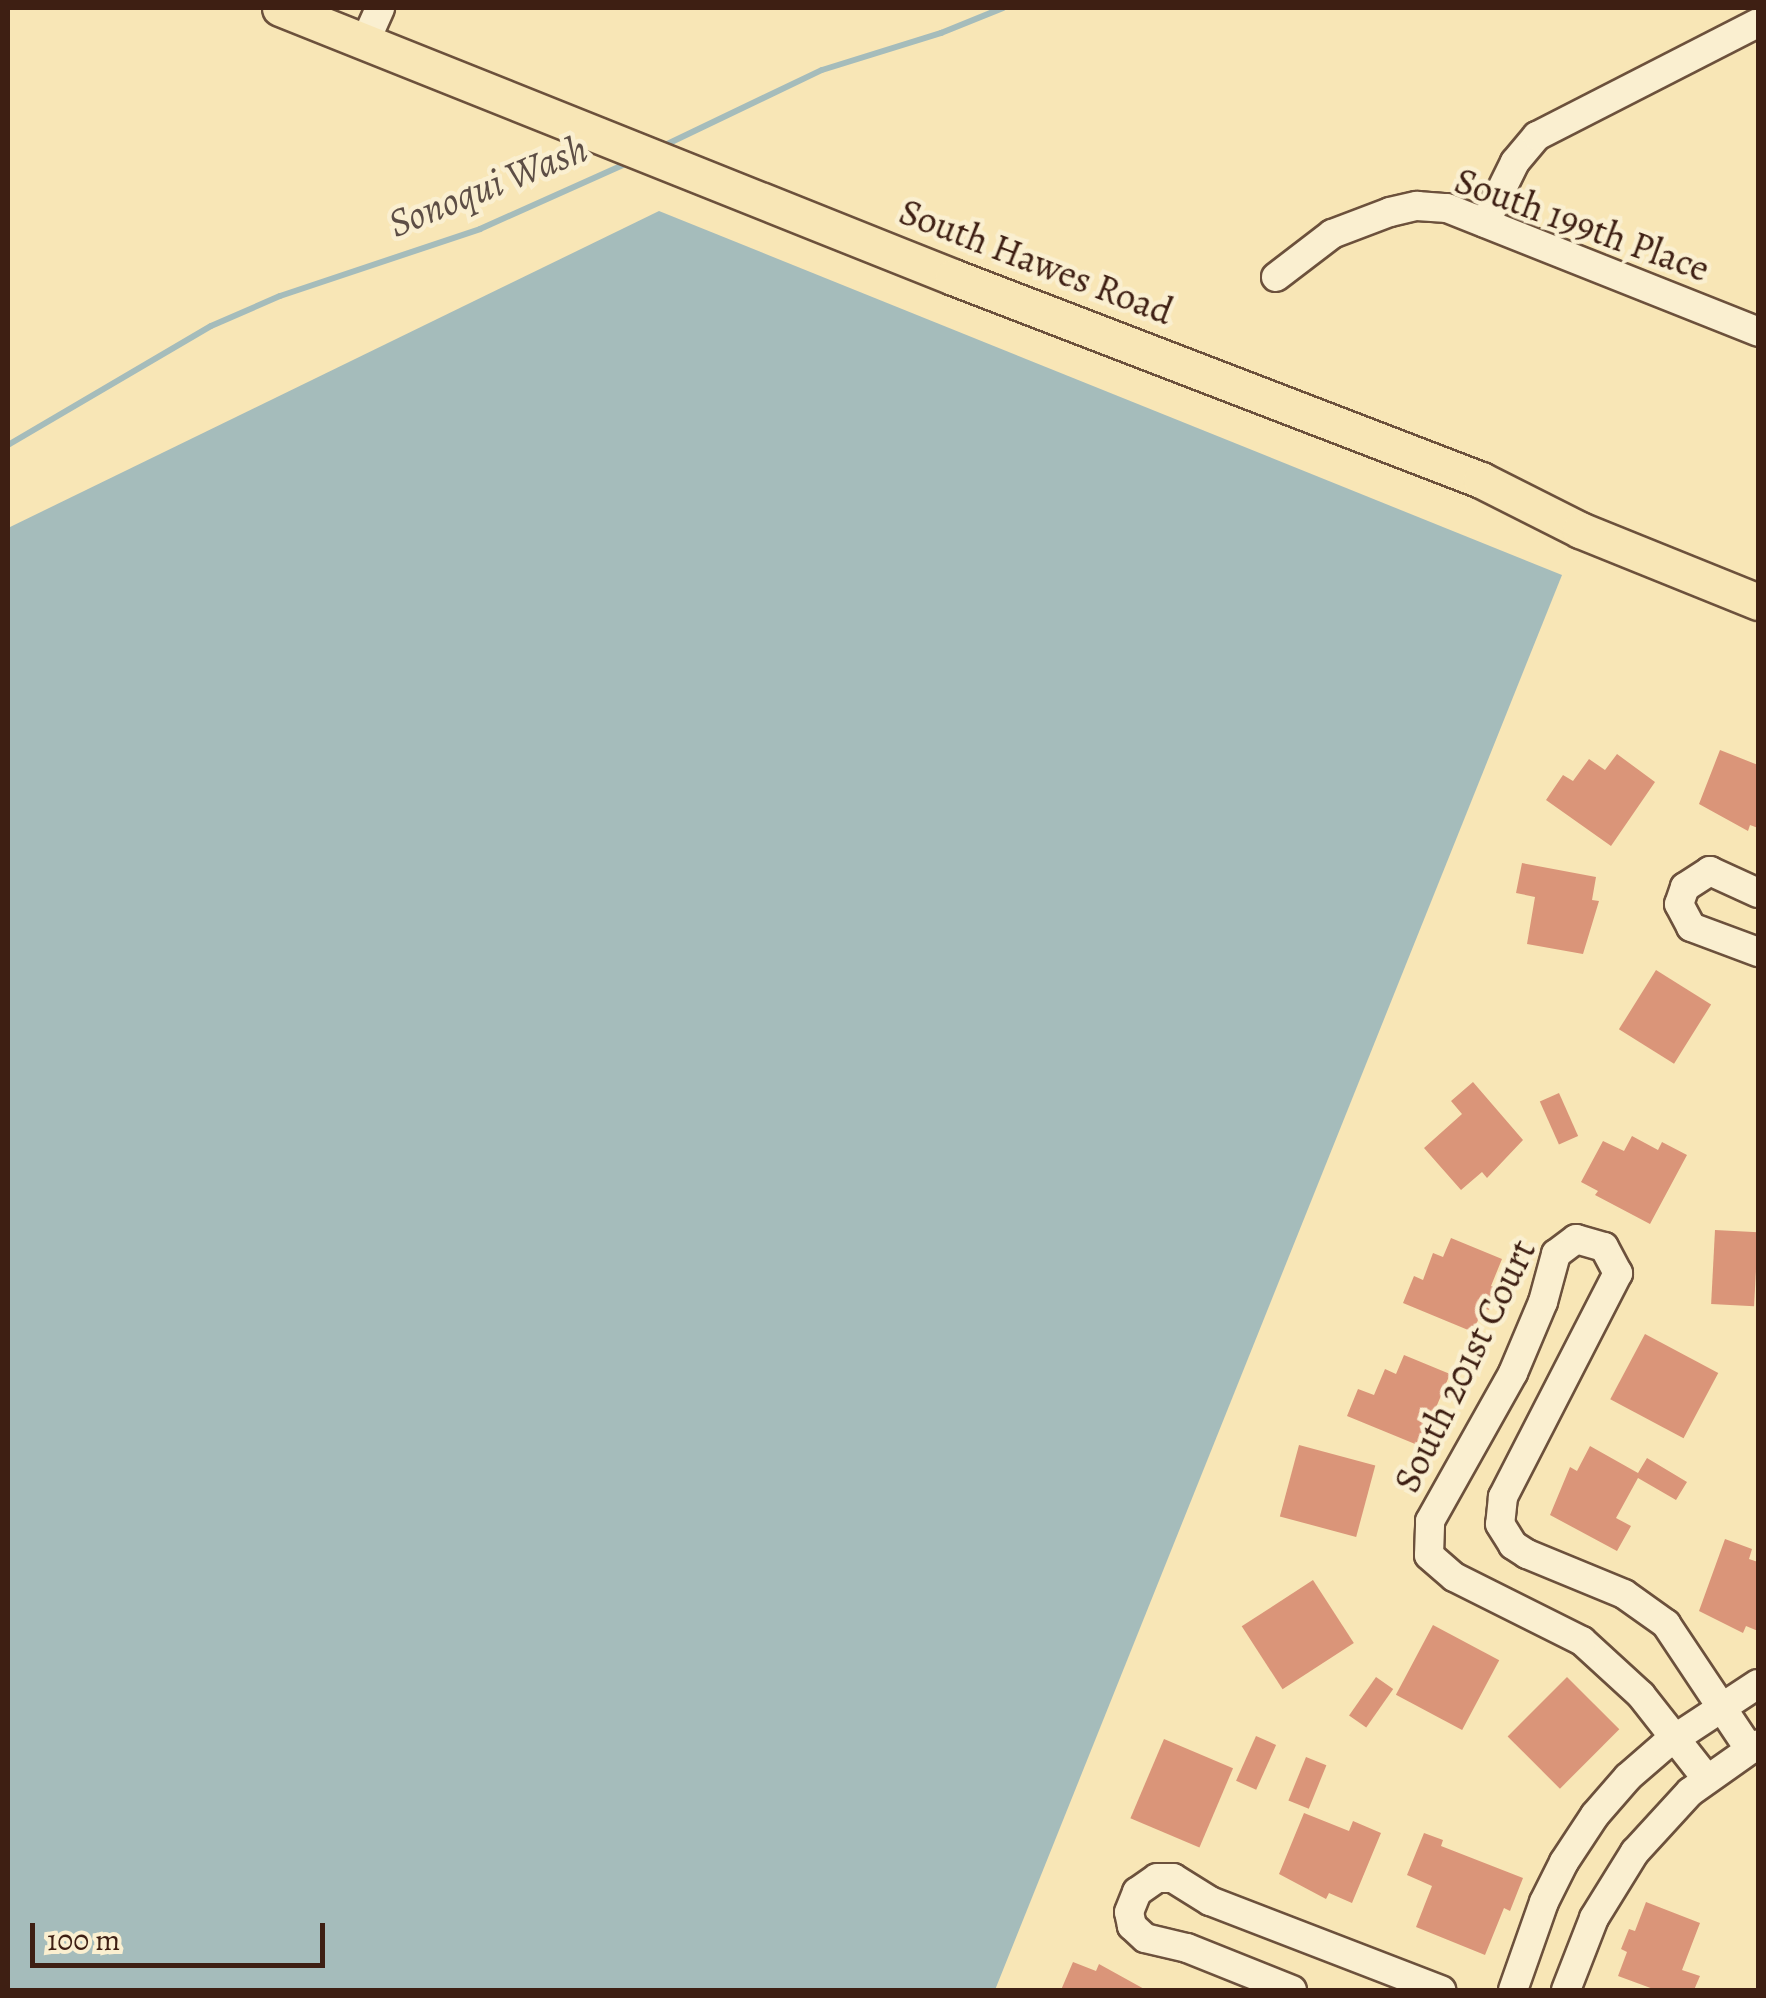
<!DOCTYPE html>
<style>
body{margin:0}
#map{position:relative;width:1766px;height:1998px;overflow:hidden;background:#f8e6b6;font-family:Alegreya,serif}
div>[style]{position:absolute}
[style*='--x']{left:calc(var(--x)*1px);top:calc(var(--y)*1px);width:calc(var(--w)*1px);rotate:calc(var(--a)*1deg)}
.water>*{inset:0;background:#a5bcbb}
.stream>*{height:6px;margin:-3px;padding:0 3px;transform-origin:3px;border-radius:3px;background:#a5bcbb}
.building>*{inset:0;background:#da9579;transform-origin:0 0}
.roads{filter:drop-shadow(2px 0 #6c513c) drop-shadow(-2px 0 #6c513c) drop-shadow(0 2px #6c513c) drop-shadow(0 -2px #6c513c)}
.minor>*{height:28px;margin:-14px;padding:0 14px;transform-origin:14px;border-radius:14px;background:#faefd0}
.major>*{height:35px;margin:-17.5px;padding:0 17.5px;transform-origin:17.5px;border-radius:17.5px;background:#f8e6b6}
span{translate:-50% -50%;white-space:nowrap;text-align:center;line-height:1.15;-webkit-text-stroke:9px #faefd0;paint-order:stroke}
.street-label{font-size:38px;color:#3e1f13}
.water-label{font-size:40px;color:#5d4e45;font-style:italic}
.frame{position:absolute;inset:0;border:10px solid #3e1f13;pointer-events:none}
.scale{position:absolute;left:30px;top:1923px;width:295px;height:45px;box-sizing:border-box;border:5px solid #3e1f13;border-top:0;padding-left:12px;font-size:30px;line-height:35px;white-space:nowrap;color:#3e1f13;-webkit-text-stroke:8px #faefd0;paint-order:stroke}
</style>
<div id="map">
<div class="water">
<div style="clip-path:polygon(659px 211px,1562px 575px,995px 1990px,8px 1990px,8px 528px)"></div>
</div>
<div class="stream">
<div style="--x:661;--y:147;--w:178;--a:-25.6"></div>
<div style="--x:822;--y:70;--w:125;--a:-17.3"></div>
<div style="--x:941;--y:33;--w:67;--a:-22"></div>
<div style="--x:8;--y:445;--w:235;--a:-30.4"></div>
<div style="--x:211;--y:326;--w:75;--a:-23.5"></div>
<div style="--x:280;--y:296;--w:211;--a:-18.5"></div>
<div style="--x:480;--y:229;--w:167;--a:-24.1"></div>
</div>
<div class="building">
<div style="clip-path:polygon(1720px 750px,1758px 765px,1758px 828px,1750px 825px,1748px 831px,1699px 804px)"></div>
<div style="clip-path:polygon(1617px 754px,1655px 782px,1611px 846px,1546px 800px,1563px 775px,1573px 781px,1589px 759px,1605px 770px)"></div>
<div style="clip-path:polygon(1522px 863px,1596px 877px,1592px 900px,1599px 901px,1583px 954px,1527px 944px,1535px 897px,1516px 893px)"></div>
<div style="left:1656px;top:970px;width:65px;height:70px;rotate:32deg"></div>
<div style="clip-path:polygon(1473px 1082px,1523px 1140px,1487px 1178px,1482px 1172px,1461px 1190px,1424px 1148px,1462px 1114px,1451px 1101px)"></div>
<div style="left:1559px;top:1093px;width:47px;height:21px;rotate:66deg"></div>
<div style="clip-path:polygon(1632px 1136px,1658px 1150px,1662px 1142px,1687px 1155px,1650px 1224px,1595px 1195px,1598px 1191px,1581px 1182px,1603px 1141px,1624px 1151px)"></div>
<div style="left:1715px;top:1230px;width:43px;height:74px;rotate:3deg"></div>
<div style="clip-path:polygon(1451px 1238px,1502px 1259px,1491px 1286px,1497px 1288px,1489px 1310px,1483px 1308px,1473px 1332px,1403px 1303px,1414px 1276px,1423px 1280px,1433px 1253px,1443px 1257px)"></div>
<div style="left:1645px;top:1334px;width:83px;height:74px;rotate:28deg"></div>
<div style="clip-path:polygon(1404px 1355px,1450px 1374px,1420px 1446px,1347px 1416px,1358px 1389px,1374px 1395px,1385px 1369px,1396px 1374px)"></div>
<div style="left:1299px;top:1445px;width:79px;height:74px;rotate:15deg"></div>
<div style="clip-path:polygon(1590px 1446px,1638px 1473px,1647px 1458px,1687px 1482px,1676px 1500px,1638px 1478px,1616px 1518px,1631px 1526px,1617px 1551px,1550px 1515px,1570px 1467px,1577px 1471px)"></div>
<div style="clip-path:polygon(1725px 1539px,1752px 1549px,1749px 1559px,1758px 1562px,1758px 1631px,1746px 1626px,1743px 1633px,1699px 1611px)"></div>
<div style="left:1313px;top:1580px;width:75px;height:85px;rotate:57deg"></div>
<div style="left:1433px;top:1625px;width:75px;height:79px;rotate:28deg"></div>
<div style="left:1376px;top:1677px;width:21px;height:47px;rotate:35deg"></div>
<div style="left:1567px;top:1677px;width:74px;height:84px;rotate:45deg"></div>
<div style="left:1256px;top:1736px;width:22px;height:49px;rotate:24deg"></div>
<div style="left:1164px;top:1739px;width:75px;height:86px;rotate:23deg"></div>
<div style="left:1306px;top:1757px;width:22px;height:47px;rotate:22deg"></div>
<div style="clip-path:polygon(1304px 1813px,1349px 1831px,1353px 1821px,1381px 1833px,1352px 1903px,1329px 1893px,1326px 1899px,1279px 1874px)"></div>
<div style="clip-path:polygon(1424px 1833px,1443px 1840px,1441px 1846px,1523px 1878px,1510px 1911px,1504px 1908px,1485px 1955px,1416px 1927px,1432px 1886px,1407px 1875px)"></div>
<div style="clip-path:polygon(1646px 1902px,1700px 1923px,1682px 1970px,1700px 1976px,1694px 1990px,1656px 1990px,1618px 1976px,1627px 1952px,1621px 1949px,1629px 1929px,1635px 1931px)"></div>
<div style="clip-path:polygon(1073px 1962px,1096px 1971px,1099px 1964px,1146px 1990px,1061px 1990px)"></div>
</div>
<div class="roads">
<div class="minor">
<div style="--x:365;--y:42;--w:37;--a:-66"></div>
<div style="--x:1485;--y:223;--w:68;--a:-63.8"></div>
<div style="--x:1515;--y:162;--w:34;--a:-50"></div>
<div style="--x:1537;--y:136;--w:248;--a:-27.1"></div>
<div style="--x:1276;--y:277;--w:71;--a:-37.5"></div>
<div style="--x:1332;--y:234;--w:62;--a:-20.8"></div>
<div style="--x:1390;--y:212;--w:28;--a:-13"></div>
<div style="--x:1417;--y:206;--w:30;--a:4"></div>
<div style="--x:1447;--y:208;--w:335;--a:21.7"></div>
<div style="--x:1758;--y:893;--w:53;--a:-155.4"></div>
<div style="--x:1710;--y:871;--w:30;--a:147"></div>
<div style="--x:1685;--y:887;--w:18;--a:109"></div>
<div style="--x:1679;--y:904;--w:26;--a:62"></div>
<div style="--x:1691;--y:927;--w:72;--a:20.5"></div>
<div style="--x:1707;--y:1779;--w:107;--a:-128.2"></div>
<div style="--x:1641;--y:1695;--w:80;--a:-137.5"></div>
<div style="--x:1582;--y:1641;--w:143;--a:-153.4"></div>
<div style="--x:1454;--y:1577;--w:33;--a:-139"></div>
<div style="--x:1429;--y:1555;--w:34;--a:-88"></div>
<div style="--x:1430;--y:1521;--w:170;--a:-60.7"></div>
<div style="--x:1513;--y:1373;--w:77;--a:-67.1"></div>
<div style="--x:1543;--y:1302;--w:50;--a:-74.8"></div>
<div style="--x:1556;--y:1254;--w:25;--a:-37"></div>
<div style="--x:1576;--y:1239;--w:29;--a:16"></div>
<div style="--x:1604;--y:1247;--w:30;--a:62"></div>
<div style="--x:1618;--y:1273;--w:252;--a:117.2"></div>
<div style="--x:1503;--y:1497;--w:27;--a:96"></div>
<div style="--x:1500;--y:1524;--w:25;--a:58"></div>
<div style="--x:1513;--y:1545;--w:17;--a:33"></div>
<div style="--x:1527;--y:1554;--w:105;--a:22.4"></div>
<div style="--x:1624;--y:1594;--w:52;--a:35.5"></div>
<div style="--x:1666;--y:1624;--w:151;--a:56.3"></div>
<div style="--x:1292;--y:1990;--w:113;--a:-158.2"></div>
<div style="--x:1187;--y:1948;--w:43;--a:-166.6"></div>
<div style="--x:1145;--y:1938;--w:18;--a:-137"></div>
<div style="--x:1132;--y:1926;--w:14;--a:-102"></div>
<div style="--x:1129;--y:1912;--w:22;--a:-68"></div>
<div style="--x:1137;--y:1892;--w:24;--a:-35"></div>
<div style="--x:1157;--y:1878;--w:16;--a:0"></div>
<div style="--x:1173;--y:1878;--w:44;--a:31.9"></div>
<div style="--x:1210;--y:1901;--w:248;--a:21.1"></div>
<div style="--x:1513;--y:1990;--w:93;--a:-70.6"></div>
<div style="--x:1544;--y:1902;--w:45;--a:-63.4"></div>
<div style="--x:1564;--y:1862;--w:56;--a:-56.6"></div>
<div style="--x:1595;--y:1815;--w:50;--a:-49"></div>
<div style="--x:1628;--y:1777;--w:49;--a:-40.9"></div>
<div style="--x:1665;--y:1745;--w:111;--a:-33.3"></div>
<div style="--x:1566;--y:1990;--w:77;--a:-68.7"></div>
<div style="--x:1594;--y:1918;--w:78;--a:-58.2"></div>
<div style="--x:1635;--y:1852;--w:81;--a:-47.5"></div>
<div style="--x:1690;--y:1792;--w:83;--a:-35.2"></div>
</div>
<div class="major">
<div style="--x:280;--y:8;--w:725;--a:21.79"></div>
<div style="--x:953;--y:277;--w:566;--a:21.03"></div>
<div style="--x:1481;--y:480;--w:111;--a:26.8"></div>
<div style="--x:1580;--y:530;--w:192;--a:22"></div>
</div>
</div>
<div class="street-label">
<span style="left:1582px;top:225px;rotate:20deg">South 199th Place</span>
<span style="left:1036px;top:262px;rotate:21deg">South Hawes Road</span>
<span style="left:1465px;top:1366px;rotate:-64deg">South 201st Court</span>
</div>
<div class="water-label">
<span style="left:488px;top:186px;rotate:-22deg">Sonoqui Wash</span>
</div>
<div class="frame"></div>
<div class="scale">100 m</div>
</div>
